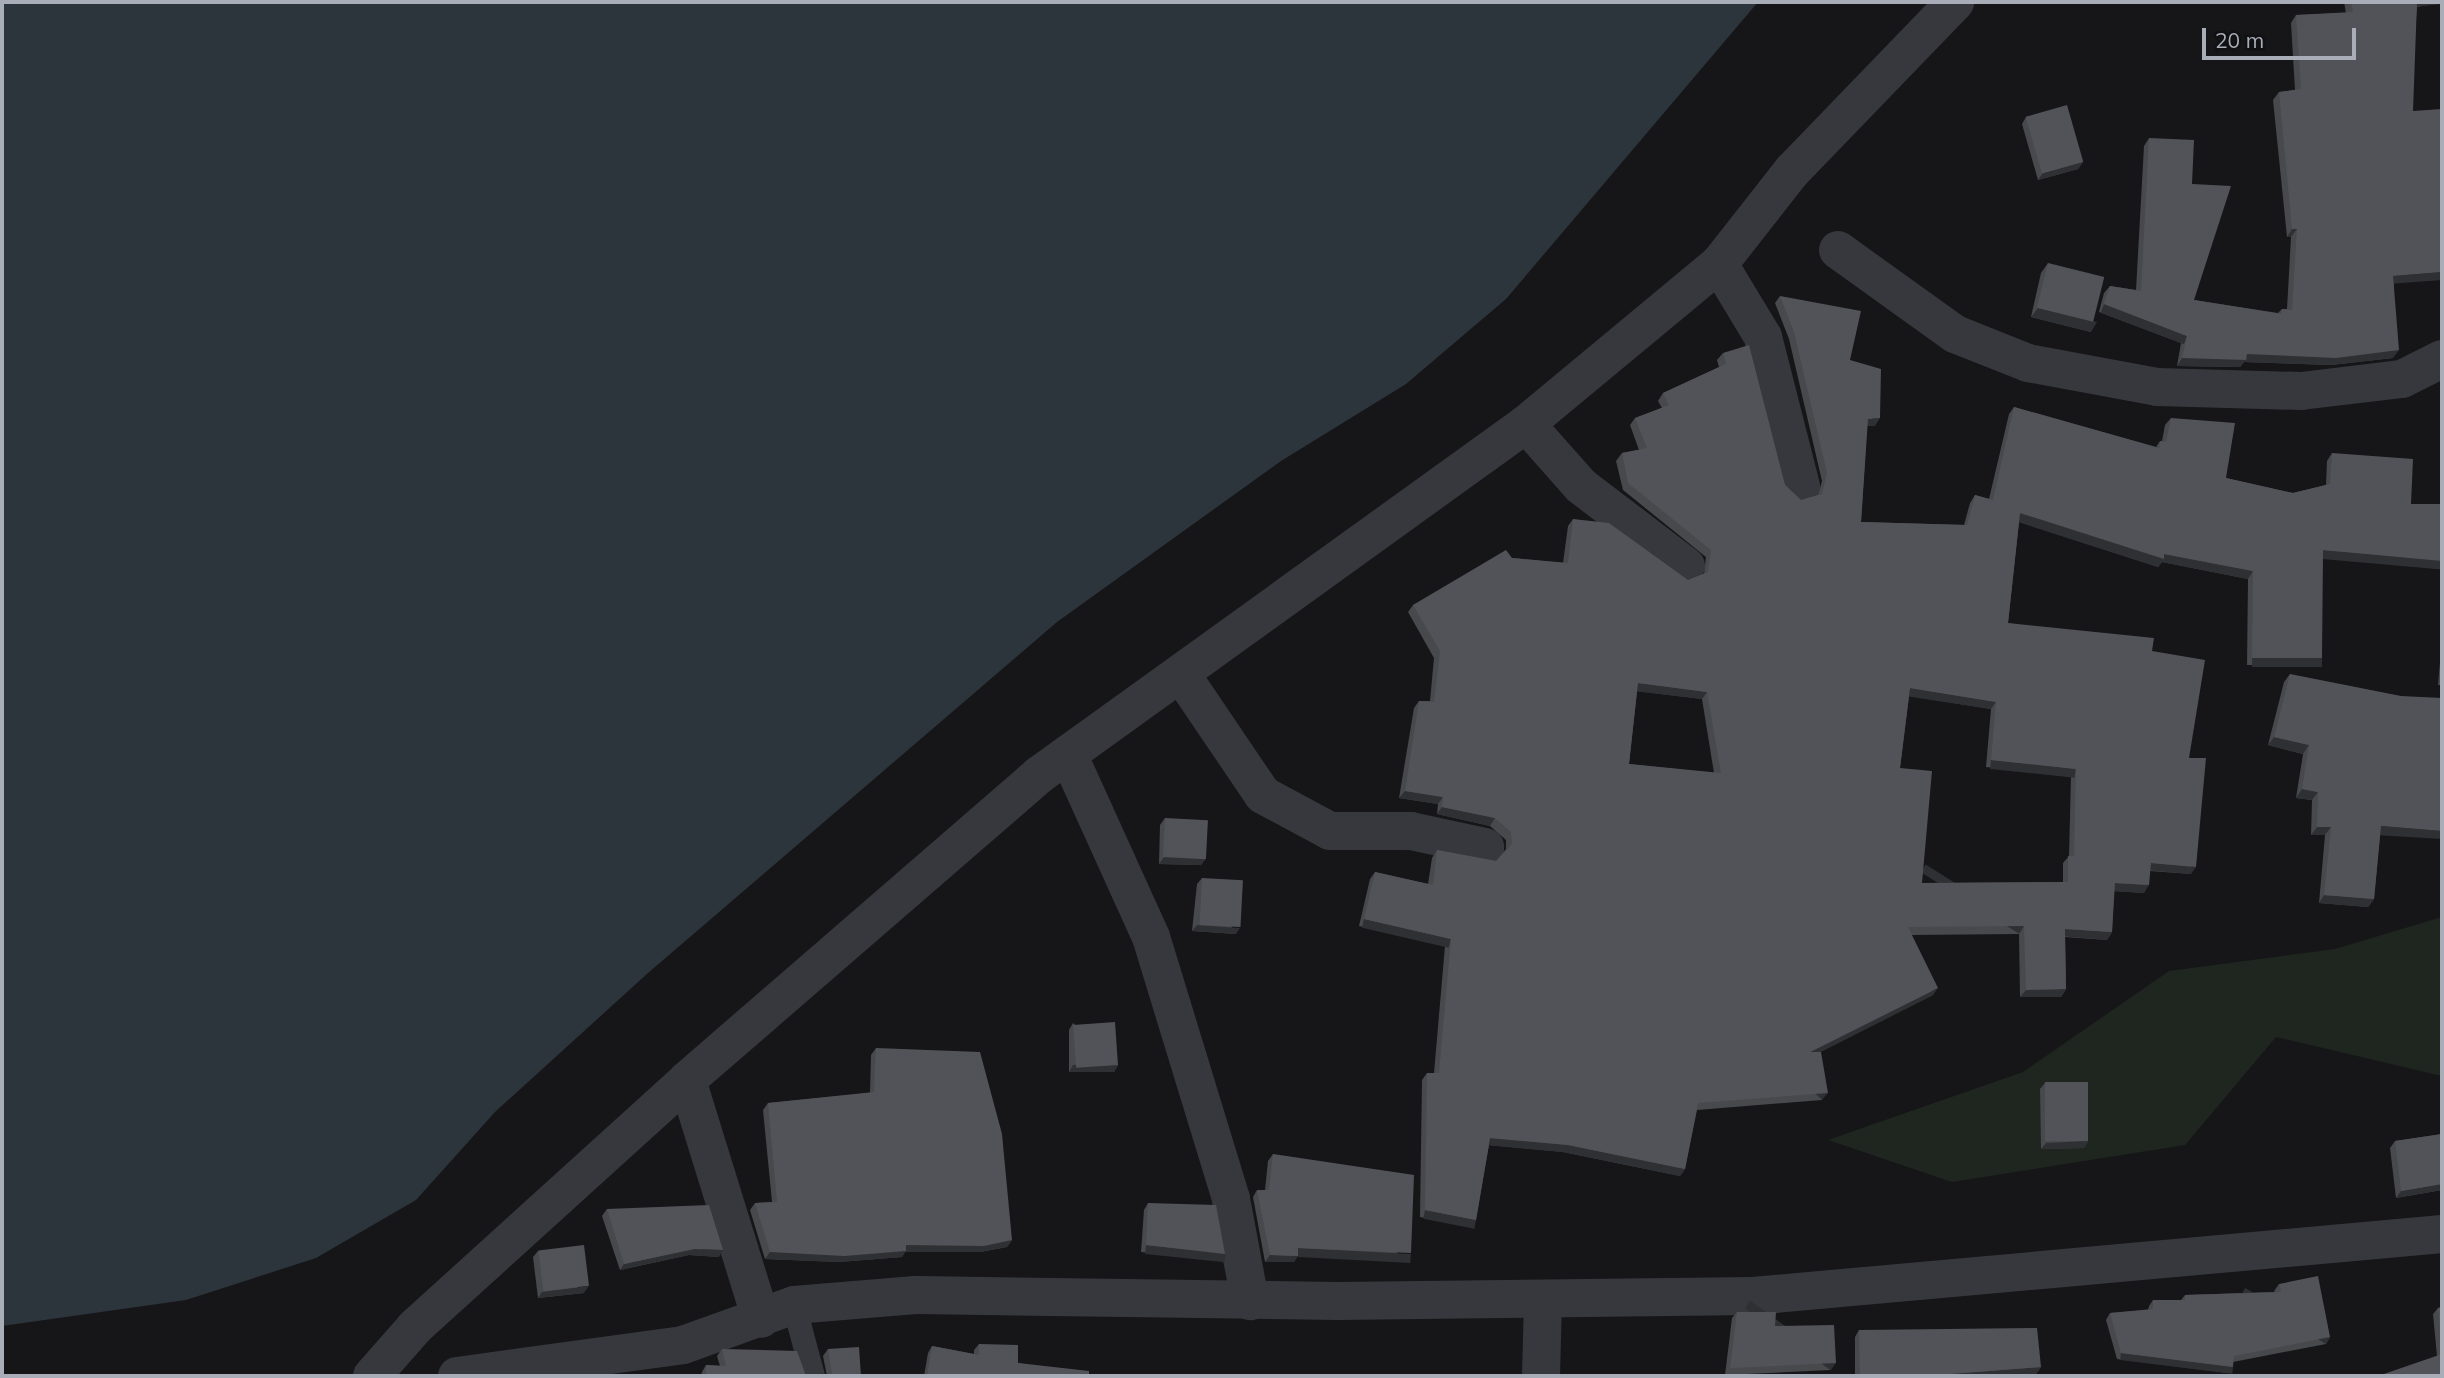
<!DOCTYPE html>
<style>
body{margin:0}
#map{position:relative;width:2444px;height:1378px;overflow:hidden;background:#161618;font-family:Mulish,sans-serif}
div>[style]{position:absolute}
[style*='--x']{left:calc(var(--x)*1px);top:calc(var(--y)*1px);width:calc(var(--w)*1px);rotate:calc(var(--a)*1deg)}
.green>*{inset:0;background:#1e261f}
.water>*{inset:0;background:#2c353c}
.lane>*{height:24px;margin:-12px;padding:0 12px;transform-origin:12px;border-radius:12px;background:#37383d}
.street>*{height:38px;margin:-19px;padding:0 19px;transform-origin:19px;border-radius:19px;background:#37383d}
.wall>*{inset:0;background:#47494d}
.shaded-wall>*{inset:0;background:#2f3033;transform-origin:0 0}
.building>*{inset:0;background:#525359;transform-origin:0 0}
span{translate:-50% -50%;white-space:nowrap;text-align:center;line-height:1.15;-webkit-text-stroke:5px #111113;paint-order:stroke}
.frame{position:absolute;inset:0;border:4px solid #a8adb8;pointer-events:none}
.scale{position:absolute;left:2202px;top:28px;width:154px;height:32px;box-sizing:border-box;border:4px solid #a8adb8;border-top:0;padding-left:9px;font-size:21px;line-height:24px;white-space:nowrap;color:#a8adb8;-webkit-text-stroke:5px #111113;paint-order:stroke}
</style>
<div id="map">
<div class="green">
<div style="clip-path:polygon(2442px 917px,2442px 1076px,2276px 1037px,2185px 1145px,1952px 1182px,1828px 1140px,2023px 1072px,2169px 971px,2335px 949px)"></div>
</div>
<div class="water">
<div style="clip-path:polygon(2px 2px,1758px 2px,1506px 299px,1406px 384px,1281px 461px,1057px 622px,648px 973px,495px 1112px,416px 1200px,316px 1258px,186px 1300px,2px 1326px)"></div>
</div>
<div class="lane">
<div style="--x:794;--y:1305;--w:73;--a:75"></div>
</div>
<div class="street">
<div style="--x:1838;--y:250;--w:144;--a:35.7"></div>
<div style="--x:1955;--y:334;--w:79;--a:21.7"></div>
<div style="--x:2028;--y:363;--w:131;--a:10.5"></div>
<div style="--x:2157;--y:387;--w:144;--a:1.6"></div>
<div style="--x:2301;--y:391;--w:102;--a:-6.8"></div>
<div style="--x:2402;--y:379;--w:45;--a:-26.6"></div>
<div style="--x:1719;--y:264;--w:85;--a:58.9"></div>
<div style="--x:1763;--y:337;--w:154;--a:75.7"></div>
<div style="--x:1526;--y:424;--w:83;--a:48.4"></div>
<div style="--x:1581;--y:486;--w:132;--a:37.3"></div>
<div style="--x:1181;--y:674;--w:146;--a:55.9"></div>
<div style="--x:1263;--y:795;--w:76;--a:28.2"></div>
<div style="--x:1330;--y:831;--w:81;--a:0"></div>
<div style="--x:1411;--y:831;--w:76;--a:12.2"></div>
<div style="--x:1068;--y:754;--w:201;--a:65.6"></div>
<div style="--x:1151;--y:937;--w:274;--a:73"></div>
<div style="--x:1231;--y:1199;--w:104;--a:79.4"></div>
<div style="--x:687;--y:1080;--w:250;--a:72.8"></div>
<div style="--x:372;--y:1376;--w:65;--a:-48.7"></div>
<div style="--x:415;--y:1327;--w:367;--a:-42.2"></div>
<div style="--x:687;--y:1080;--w:466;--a:-40.9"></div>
<div style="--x:1039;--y:775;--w:600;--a:-35.78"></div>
<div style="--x:1526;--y:424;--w:251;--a:-39.7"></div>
<div style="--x:1719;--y:264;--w:118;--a:-51.9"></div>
<div style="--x:1792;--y:171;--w:235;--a:-46"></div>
<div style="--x:457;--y:1376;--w:228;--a:-7.8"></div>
<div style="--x:683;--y:1345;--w:118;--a:-19.8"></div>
<div style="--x:794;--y:1305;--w:122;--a:-4.7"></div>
<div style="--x:916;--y:1295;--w:422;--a:0.8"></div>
<div style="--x:1338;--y:1301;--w:415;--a:-0.7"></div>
<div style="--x:1753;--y:1296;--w:692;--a:-5.14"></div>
<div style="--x:1541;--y:1376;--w:77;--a:-88.5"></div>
</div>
<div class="wall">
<div style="clip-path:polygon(2344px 2px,2442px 2px,2417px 7px,2394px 284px,2393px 358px,2331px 365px,2244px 362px,2240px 367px,2177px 366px,2181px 343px,2099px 312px,2104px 293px,2110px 286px,2136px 290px,2144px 146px,2149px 138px,2192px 184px,2194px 300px,2278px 313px,2282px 309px,2287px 309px,2291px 237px,2287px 237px,2273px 100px,2279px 92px,2295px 90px,2291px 23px,2296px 15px,2346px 13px)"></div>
<div style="clip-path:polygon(2026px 117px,2083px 162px,2078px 169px,2038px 180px,2022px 124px)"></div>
<div style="clip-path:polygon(2048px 263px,2091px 332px,2031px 317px,2041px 273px)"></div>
<div style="clip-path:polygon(evenodd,1780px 296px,1850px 360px,1875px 426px,1867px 426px,1861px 522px,1964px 525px,1970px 503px,1975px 495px,1989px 499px,2009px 414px,2014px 407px,2156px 447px,2160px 441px,2162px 441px,2165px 425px,2171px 418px,2226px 478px,2293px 493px,2326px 485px,2327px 461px,2332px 453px,2411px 504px,2442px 569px,2323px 558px,2317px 665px,2247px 665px,2248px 579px,2162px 562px,2158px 567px,2019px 522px,2008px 623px,2152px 651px,2189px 758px,2191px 874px,2150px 871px,2144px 893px,2114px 891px,2112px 932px,2107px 940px,2065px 937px,2066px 989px,2061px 997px,2020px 997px,2019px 934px,1911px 935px,1933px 995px,1820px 1052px,1822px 1100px,1697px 1110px,1685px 1169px,1680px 1176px,1563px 1152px,1489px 1145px,1476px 1220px,1471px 1227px,1420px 1217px,1422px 1080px,1427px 1073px,1434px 1073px,1445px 946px,1359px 926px,1370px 879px,1375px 872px,1428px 884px,1432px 858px,1437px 850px,1496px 861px,1506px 849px,1506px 840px,1490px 826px,1437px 814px,1438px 804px,1399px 798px,1414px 708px,1419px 701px,1430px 701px,1434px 658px,1408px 612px,1413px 605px,1512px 558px,1563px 563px,1568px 526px,1573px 519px,1688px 580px,1704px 574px,1706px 557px,1623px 490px,1616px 461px,1622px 453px,1639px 450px,1630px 425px,1635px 418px,1662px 408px,1658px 401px,1663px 393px,1719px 367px,1717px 360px,1723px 353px,1785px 485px,1801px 500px,1818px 495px,1822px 481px,1789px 339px,1775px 303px,1780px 296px,1637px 691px,1702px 699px,1714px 773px,1629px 764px,1637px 691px,1780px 296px,1909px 696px,1991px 709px,1986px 767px,2071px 776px,2069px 856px,2063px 863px,2063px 882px,1922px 883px,1900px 768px,1909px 696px)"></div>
<div style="clip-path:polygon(2442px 639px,2442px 685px,2438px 685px)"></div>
<div style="clip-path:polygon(2290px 674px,2380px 835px,2374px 899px,2368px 907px,2319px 903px,2325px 835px,2311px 835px,2312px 800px,2296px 798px,2303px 754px,2268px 745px,2284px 682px)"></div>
<div style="clip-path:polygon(1165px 818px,1206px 858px,1201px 865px,1159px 864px,1160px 825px)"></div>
<div style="clip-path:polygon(1202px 878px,1236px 934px,1192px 931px,1197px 884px)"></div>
<div style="clip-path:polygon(1073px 1023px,1118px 1065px,1114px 1072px,1069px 1072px,1069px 1030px)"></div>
<div style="clip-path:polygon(876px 1048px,1012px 1240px,1007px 1247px,980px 1252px,905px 1252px,902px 1257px,839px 1262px,765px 1259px,750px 1210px,755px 1203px,772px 1202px,763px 1110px,768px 1103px,870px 1093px,871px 1055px)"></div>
<div style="clip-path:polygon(2045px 1083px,2088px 1141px,2084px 1148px,2041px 1149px,2040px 1089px)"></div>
<div style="clip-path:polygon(2442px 1134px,2442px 1190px,2396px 1198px,2390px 1148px,2395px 1141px)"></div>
<div style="clip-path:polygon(1273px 1154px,1406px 1260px,1298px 1255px,1294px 1262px,1265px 1262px,1253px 1197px,1257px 1190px,1265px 1190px,1268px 1161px)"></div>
<div style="clip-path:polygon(1148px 1203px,1220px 1261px,1141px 1252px,1144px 1210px)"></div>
<div style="clip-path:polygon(607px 1209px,719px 1257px,689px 1255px,620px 1270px,602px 1216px)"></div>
<div style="clip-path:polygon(538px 1251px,584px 1293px,538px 1298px,533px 1257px)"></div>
<div style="clip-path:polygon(2279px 1284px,2330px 1337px,2326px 1344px,2233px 1362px,2228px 1373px,2117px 1359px,2106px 1320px,2110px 1313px,2148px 1310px,2149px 1306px,2153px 1300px,2181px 1300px,2185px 1295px,2275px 1292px,2274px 1291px)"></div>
<div style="clip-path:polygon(2442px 1307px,2442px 1376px,2437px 1356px,2433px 1314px,2438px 1308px)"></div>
<div style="clip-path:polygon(1737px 1312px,1775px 1326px,1831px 1370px,1725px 1375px,1732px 1318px)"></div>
<div style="clip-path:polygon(1859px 1330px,2041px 1367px,2036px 1374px,2006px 1376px,1855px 1376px,1855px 1337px)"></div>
<div style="clip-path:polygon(979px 1344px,1018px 1363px,1089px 1376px,924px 1376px,928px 1353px,932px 1346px,974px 1354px,974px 1350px)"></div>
<div style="clip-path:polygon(722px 1349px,806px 1376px,701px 1376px,702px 1372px,706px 1365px,720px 1366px,717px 1356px)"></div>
<div style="clip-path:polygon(828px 1349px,861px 1376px,827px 1376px,823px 1356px)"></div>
</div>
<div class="shaded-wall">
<div style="clip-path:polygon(2416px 2px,2442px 2px,2442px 4px,2412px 7px)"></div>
<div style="clip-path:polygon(2083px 162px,2078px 169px,2038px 180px,2043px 173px)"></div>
<div style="clip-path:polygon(2292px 229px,2297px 229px,2291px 237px,2287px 237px)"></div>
<div style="clip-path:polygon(2442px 272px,2442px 280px,2388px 284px,2393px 276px)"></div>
<div style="left:2104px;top:304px;width:89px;height:9px;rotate:21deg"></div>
<div style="clip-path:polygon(2038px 308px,2097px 322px,2091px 332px,2031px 317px)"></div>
<div style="clip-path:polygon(2399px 350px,2393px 358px,2331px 365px,2244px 362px,2240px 367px,2177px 366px,2182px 358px,2247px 354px)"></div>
<div style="clip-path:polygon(1880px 418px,1875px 426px,1863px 426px,1868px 419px)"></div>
<div style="clip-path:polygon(2020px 513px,2164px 554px,2253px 571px,2248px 579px,2162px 562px,2158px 567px,2015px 521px)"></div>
<div style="left:2323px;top:550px;width:120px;height:9px;rotate:5deg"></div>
<div style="left:2252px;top:658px;width:70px;height:9px"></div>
<div style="clip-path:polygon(1638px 683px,1707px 692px,1702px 699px,1633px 691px)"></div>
<div style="clip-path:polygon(1910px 688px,1996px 702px,1991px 709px,1905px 696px)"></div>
<div style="clip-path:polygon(2274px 737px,2309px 745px,2303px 754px,2268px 745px)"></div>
<div style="left:1991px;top:760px;width:85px;height:9px;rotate:6deg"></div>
<div style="clip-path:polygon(2302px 789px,2318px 792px,2312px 800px,2296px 798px)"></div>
<div style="clip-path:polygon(1405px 791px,1443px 797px,1438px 804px,1399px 798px)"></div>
<div style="clip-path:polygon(1442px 807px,1495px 818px,1490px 826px,1437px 814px)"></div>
<div style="clip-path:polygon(2381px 826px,2442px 831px,2442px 839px,2375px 835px)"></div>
<div style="clip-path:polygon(2317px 827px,2331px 827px,2325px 835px,2311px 835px)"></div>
<div style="clip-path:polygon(1164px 857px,1206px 858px,1201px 865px,1159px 864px)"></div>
<div style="clip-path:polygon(2151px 863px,2196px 867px,2191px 874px,2145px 870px)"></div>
<div style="clip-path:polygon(2115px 883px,2149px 885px,2144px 893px,2109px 891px)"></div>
<div style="clip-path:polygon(2324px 895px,2374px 899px,2368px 907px,2319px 903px)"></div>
<div style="left:1364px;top:919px;width:89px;height:9px;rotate:13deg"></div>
<div style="clip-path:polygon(1197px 925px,1240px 928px,1236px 934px,1192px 931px)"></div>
<div style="left:2024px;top:926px;width:9px;height:116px;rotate:122deg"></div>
<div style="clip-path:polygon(2065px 929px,2112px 932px,2107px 940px,2060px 936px)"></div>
<div style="clip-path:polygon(1938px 988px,1933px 995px,1805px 1060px,1810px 1052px)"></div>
<div style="clip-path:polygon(2066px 989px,2061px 997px,2020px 997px,2026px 990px)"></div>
<div style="clip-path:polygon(1073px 1065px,1118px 1065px,1114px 1072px,1069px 1072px)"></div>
<div style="left:1828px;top:1093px;width:9px;height:130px;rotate:131deg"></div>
<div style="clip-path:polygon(1490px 1138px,1568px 1145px,1685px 1169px,1680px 1176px,1563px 1152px,1485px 1145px)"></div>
<div style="clip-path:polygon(2088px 1141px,2084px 1148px,2041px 1149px,2046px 1143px)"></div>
<div style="clip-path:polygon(2442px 1184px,2442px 1190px,2396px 1198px,2401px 1191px)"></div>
<div style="left:1425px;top:1210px;width:52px;height:9px;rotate:11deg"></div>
<div style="clip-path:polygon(1012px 1240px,1007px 1247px,980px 1252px,905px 1252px,902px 1257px,839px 1262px,765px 1259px,770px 1252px)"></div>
<div style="left:1146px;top:1245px;width:80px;height:9px;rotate:6deg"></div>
<div style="left:1298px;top:1248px;width:113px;height:9px;rotate:3deg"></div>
<div style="clip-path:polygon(694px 1249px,723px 1250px,719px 1257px,689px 1255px,620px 1270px,624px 1264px)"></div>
<div style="clip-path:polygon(1270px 1255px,1298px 1256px,1294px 1262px,1265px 1262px)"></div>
<div style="clip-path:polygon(589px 1286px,584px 1293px,538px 1298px,542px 1292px)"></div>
<div style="left:2330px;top:1337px;width:8px;height:98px;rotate:120deg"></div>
<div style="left:2121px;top:1353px;width:113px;height:7px;rotate:7deg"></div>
<div style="left:1836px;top:1363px;width:9px;height:106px;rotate:126deg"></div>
<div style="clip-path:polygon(2041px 1367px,2036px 1374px,2006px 1376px,1924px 1376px)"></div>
</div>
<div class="building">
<div style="clip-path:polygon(2351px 2px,2417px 2px,2413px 111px,2442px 109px,2442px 272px,2393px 276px,2399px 350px,2336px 358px,2247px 354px,2246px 360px,2182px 358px,2187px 336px,2104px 304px,2110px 286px,2141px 291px,2149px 138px,2194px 140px,2192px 184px,2231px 186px,2194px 300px,2281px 314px,2282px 309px,2292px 310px,2297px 229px,2292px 229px,2279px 92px,2301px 89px,2296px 15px,2353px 12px)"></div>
<div style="left:2067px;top:105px;width:59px;height:43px;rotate:74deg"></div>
<div style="left:2048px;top:263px;width:58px;height:46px;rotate:14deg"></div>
<div style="clip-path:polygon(evenodd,1780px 296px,1861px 311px,1850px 360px,1881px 369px,1880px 418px,1868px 419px,1861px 522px,1967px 525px,1975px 495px,1993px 500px,2014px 407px,2159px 448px,2160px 441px,2166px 442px,2171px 418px,2235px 423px,2226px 478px,2293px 493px,2330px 484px,2332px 453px,2413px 459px,2411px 504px,2442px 504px,2442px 561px,2323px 550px,2322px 658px,2252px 658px,2253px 571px,2164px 554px,2164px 559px,2020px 513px,2008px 623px,2154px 638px,2152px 651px,2205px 660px,2189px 758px,2206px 758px,2196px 867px,2151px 863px,2149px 885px,2115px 883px,2112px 932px,2065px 929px,2066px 989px,2026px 990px,2024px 926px,1908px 927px,1938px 988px,1810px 1052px,1821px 1052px,1828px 1093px,1698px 1103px,1685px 1169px,1568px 1145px,1490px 1138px,1476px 1220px,1425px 1210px,1427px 1073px,1439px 1073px,1451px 939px,1364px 919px,1375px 872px,1433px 885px,1437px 850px,1496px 861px,1512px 844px,1511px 832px,1495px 818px,1442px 807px,1443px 797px,1405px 791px,1419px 701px,1434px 702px,1440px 651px,1413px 605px,1506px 550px,1512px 558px,1568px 563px,1573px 519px,1609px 523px,1688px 580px,1708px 572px,1711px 550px,1628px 483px,1622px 453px,1647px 448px,1635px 418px,1669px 405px,1663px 393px,1726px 364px,1723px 353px,1749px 345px,1785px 485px,1801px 500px,1822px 494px,1827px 473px,1794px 332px,1780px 296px,1638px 683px,1707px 692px,1721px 773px,1629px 764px,1638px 683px,1780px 296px,1910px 688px,1996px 702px,1991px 760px,2076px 769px,2074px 856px,2068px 856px,2068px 882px,1922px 883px,1932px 771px,1900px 768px,1910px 688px)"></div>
<div style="clip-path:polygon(2290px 674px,2401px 696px,2442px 698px,2442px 831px,2381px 826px,2374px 899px,2324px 895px,2331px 827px,2317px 827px,2318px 792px,2302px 789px,2309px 745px,2274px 737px)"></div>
<div style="left:1165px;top:818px;width:43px;height:39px;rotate:3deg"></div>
<div style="left:1202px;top:878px;width:41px;height:47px;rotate:3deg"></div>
<div style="left:1115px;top:1022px;width:43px;height:42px;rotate:86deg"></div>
<div style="clip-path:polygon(876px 1048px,980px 1052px,1002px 1134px,1012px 1240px,984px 1246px,906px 1245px,906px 1251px,844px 1256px,770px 1252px,755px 1203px,777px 1202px,768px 1103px,874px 1092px)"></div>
<div style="left:2088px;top:1082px;width:59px;height:43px;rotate:90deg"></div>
<div style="clip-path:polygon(2442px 1134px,2442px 1184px,2401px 1191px,2395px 1141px)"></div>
<div style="clip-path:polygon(1273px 1154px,1414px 1175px,1411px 1253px,1298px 1248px,1298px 1256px,1270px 1255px,1257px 1190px,1269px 1190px)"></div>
<div style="clip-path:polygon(1148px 1203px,1216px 1205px,1225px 1254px,1146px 1245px)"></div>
<div style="clip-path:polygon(709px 1205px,723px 1250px,694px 1249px,624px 1264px,607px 1209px)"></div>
<div style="left:584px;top:1245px;width:41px;height:46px;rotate:83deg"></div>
<div style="clip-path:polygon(2318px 1276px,2330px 1337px,2234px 1356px,2233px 1367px,2121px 1353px,2110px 1313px,2153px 1309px,2153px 1300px,2185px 1300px,2185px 1295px,2281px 1292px,2279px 1284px)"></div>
<div style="clip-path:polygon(2442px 1307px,2442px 1353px,2438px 1308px)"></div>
<div style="clip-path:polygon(1737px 1312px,1776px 1312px,1775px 1326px,1834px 1325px,1836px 1363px,1730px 1368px)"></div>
<div style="clip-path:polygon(2037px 1328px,2041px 1367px,1924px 1376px,1860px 1376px,1859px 1330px)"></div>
<div style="clip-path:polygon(979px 1344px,1018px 1345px,1018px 1363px,1089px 1371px,1089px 1376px,927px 1376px,932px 1346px,979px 1355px)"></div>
<div style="clip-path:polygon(859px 1347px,861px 1376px,828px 1376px,832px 1373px,828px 1349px)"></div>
<div style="clip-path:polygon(722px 1349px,797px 1351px,806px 1376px,706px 1376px,706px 1365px,726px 1366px)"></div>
<div style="clip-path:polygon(2442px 1354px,2442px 1376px,2378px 1376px)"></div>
</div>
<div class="frame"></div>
<div class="scale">20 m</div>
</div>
